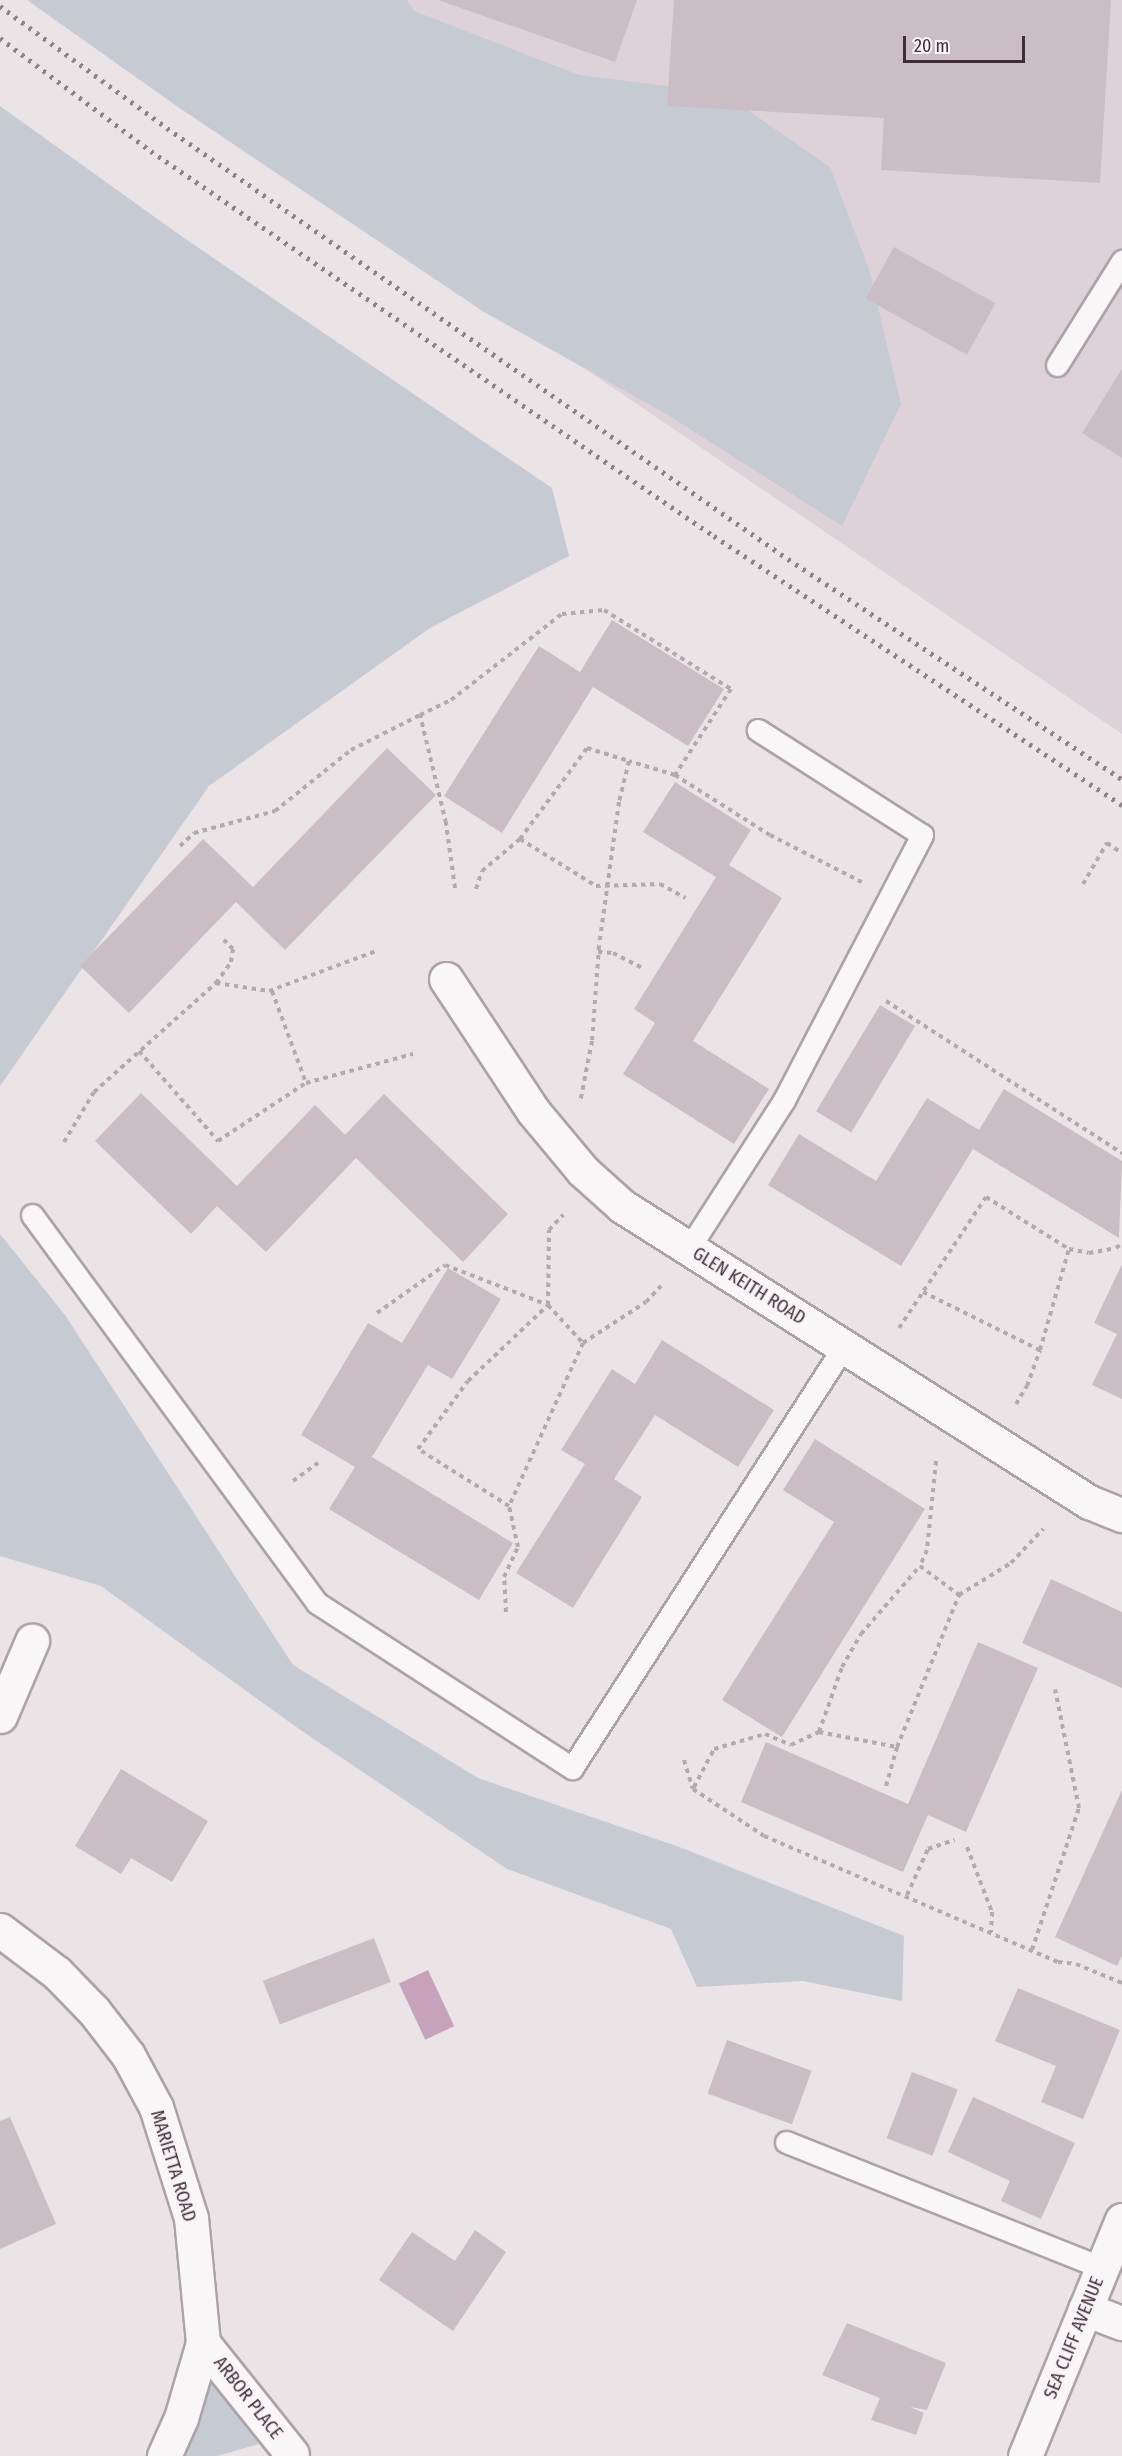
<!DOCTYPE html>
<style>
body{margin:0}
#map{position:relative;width:1122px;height:2456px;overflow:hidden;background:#eae4e7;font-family:"Fira Sans Condensed",sans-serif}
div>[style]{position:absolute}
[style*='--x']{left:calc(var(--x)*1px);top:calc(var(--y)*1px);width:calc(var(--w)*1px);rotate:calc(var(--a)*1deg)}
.built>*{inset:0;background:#dcd2d7}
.green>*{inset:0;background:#c6cbd3}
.water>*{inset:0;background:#c6a3ba;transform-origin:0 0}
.building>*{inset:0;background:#cabec4;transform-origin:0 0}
.path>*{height:4px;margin-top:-2px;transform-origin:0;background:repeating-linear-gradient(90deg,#b3aaaf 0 4.5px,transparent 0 9px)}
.roads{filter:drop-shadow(2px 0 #ada2a8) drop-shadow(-2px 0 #ada2a8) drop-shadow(0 2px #ada2a8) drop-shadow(0 -2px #ada2a8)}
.service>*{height:21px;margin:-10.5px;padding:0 10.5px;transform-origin:10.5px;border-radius:10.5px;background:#f9f6f8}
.minor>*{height:33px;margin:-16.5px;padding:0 16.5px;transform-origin:16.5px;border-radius:16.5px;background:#f9f6f8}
.tertiary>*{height:33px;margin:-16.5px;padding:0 16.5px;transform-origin:16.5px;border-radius:16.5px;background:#f9f6f8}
.rail>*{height:4.5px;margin-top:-2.25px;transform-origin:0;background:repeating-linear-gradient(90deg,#927f89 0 3px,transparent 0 9px)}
span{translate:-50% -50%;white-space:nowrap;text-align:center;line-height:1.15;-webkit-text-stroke:4.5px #f8f3f6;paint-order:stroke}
.street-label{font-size:18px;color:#412d37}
.scale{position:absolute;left:903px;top:36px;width:122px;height:27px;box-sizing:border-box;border:3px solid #412d37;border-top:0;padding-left:8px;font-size:18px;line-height:21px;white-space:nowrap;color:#412d37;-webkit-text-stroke:4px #f8f3f6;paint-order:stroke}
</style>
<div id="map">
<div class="built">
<div style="clip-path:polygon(371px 0,1122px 0,1122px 734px,302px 176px)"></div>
</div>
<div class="green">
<div style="clip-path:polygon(27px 0,407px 0,414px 11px,579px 75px,723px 93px,830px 167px,869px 269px,901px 404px,842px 526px,668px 415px,484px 312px,178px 107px)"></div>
<div style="clip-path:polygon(0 106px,184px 238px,552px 488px,569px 556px,430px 628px,209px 786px,0 1086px)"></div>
<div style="clip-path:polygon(0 1234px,65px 1315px,293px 1665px,478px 1778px,682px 1848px,904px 1936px,902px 2001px,803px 1981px,697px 1987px,671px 1929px,507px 1869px,299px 1729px,101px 1586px,0 1556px)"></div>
<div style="clip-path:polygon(213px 2377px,259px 2444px,217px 2456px,183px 2456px)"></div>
</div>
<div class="water">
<div style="left:428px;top:1970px;width:62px;height:32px;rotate:65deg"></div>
</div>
<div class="building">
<div style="clip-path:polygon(438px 0,637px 0,615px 62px)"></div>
<div style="clip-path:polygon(674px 0,1111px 0,1100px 183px,881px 170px,884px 118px,667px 106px)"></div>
<div style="left:894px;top:247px;width:116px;height:59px;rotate:29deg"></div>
<div style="clip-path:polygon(1122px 369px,1122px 458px,1082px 433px)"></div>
<div style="clip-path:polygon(612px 620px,724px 689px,688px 746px,593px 687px,502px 833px,444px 796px,539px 646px,580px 672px)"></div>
<div style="clip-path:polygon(387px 748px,436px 795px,285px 950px,236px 902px,129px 1013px,80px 966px,203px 839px,253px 887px)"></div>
<div style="clip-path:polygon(675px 782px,751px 830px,729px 865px,782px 898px,693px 1041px,769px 1089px,734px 1144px,623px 1074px,655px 1023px,634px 1009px,716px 877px,643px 832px)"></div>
<div style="left:880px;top:1005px;width:41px;height:124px;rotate:31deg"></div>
<div style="clip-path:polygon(1004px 1089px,1122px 1161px,1119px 1238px,973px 1149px,901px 1266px,768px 1185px,799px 1134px,876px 1181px,927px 1098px,979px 1130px)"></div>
<div style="clip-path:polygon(141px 1093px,237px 1186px,315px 1105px,345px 1135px,384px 1094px,508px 1214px,463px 1262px,356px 1158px,266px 1252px,217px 1206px,191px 1234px,95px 1141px)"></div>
<div style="clip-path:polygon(1122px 1264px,1122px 1399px,1092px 1385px,1117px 1334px,1094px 1323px)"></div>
<div style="clip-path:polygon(448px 1268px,501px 1299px,452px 1379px,428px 1365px,372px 1457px,513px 1543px,479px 1600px,329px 1509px,355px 1467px,301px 1435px,368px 1323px,402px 1343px)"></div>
<div style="clip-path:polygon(662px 1340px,774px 1410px,738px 1467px,655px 1415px,614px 1479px,642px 1497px,573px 1608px,516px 1573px,585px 1464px,561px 1450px,612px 1369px,635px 1384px)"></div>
<div style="clip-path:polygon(815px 1439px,925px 1509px,782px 1737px,722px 1700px,834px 1522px,783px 1490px)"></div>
<div style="clip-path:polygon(1051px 1579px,1122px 1612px,1122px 1688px,1022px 1643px)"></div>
<div style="clip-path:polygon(978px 1642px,1038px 1668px,966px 1832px,928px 1815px,903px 1872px,741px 1802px,766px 1742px,908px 1804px)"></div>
<div style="clip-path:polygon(121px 1769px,208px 1821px,172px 1882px,131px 1858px,121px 1874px,75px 1846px)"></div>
<div style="clip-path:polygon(1122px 1790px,1122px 1956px,1117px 1966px,1055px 1937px)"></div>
<div style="left:374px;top:1938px;width:47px;height:119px;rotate:69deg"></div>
<div style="clip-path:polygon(1018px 1988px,1120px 2030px,1083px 2119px,1041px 2102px,1056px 2066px,995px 2041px)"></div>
<div style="left:727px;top:2040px;width:90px;height:57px;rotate:20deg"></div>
<div style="left:912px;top:2072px;width:49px;height:71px;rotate:21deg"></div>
<div style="clip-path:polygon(973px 2097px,1075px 2143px,1041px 2219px,1001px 2201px,1010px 2181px,948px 2152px)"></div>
<div style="clip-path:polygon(10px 2117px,56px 2224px,0 2249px,0 2121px)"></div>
<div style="clip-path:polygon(475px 2230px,506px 2252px,453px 2331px,379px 2280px,412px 2232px,455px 2261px)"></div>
<div style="clip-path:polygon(847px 2323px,946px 2363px,927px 2410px,910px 2407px,924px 2413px,916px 2435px,871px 2420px,880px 2398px,822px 2375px)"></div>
</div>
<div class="path">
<div style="--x:675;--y:775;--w:112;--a:32.3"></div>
<div style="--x:770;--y:835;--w:103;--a:27.1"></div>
<div style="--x:520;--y:839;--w:89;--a:31.7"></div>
<div style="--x:596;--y:886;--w:64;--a:-1.8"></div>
<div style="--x:660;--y:884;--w:29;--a:29"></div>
<div style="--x:180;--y:846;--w:19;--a:-43"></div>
<div style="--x:194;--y:833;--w:84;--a:-15.2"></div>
<div style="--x:275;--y:811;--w:97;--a:-38.8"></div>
<div style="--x:351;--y:750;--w:77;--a:-26.9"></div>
<div style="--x:1083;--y:884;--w:48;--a:-59.7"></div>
<div style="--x:1107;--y:843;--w:18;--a:34"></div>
<div style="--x:455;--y:888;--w:66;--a:-97.9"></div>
<div style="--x:446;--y:823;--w:111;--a:-103.5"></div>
<div style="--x:420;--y:715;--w:34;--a:-26"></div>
<div style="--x:451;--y:700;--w:140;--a:-37.8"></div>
<div style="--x:562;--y:614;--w:42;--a:-5.4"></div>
<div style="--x:604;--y:610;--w:150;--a:31.9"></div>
<div style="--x:731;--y:689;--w:103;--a:123.1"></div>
<div style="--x:675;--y:775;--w:48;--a:-163.1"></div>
<div style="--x:476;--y:889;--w:19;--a:-72"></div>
<div style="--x:482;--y:871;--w:50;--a:-40.1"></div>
<div style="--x:520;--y:839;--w:113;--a:-53.6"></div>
<div style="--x:587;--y:748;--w:44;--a:17.2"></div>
<div style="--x:629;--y:761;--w:42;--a:103.7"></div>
<div style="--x:619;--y:802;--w:145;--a:97.9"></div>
<div style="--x:599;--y:946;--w:95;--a:94.2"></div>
<div style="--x:592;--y:1041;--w:63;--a:101"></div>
<div style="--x:598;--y:952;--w:15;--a:4"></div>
<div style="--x:613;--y:953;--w:35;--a:27"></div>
<div style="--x:216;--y:983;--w:26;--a:-54"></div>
<div style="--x:231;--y:962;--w:13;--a:-81"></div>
<div style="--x:233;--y:949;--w:13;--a:-135"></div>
<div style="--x:272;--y:991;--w:98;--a:69.7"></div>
<div style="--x:886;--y:1001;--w:281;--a:32.8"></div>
<div style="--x:139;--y:1051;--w:120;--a:48.7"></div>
<div style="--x:218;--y:1141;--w:105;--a:-33.4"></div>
<div style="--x:306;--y:1083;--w:111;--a:-15.2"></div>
<div style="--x:64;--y:1142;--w:58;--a:-59"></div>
<div style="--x:94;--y:1092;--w:164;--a:-41.8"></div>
<div style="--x:216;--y:983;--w:54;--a:8.6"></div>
<div style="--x:269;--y:991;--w:114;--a:-20.5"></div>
<div style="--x:923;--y:1292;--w:131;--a:26.4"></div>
<div style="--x:1040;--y:1350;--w:105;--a:-74"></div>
<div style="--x:377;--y:1313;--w:83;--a:-35.2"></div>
<div style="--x:445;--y:1265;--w:110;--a:21.2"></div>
<div style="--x:548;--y:1305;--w:52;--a:47.4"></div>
<div style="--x:583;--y:1343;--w:179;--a:114.4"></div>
<div style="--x:509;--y:1506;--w:107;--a:-147.9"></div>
<div style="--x:418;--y:1449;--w:84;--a:-53.7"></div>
<div style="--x:468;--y:1381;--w:110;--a:-43.5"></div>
<div style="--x:548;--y:1305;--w:75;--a:-89.2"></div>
<div style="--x:549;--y:1230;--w:21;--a:-47"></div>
<div style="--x:899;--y:1328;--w:157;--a:-56.4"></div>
<div style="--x:986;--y:1197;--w:98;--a:32.1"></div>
<div style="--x:1069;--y:1249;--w:20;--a:11"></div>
<div style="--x:1089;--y:1253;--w:27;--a:-10"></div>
<div style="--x:1116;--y:1248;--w:8;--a:-40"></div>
<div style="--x:583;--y:1343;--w:75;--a:-33.1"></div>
<div style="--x:646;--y:1302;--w:22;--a:-47"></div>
<div style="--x:1016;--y:1404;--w:21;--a:-59"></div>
<div style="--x:1027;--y:1386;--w:38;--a:-70"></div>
<div style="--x:936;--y:1461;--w:89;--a:95.8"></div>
<div style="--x:927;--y:1550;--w:17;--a:114"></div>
<div style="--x:920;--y:1566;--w:49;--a:36.6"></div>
<div style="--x:959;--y:1595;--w:61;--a:-31.6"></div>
<div style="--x:1011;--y:1563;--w:47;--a:-46.7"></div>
<div style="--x:293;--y:1481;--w:31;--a:-36"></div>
<div style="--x:506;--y:1612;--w:35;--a:-93"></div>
<div style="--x:504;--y:1577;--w:33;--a:-65"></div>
<div style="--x:518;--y:1547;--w:42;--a:-102.4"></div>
<div style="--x:819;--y:1732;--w:79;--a:10.9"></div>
<div style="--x:897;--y:1747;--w:164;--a:-67.8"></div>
<div style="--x:684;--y:1760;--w:30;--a:73"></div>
<div style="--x:693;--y:1789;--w:85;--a:33.5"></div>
<div style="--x:764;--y:1836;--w:320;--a:23.2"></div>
<div style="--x:1058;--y:1962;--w:18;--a:6"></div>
<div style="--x:1076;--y:1964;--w:50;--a:22.4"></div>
<div style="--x:886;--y:1786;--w:41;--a:-74.2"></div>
<div style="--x:694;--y:1787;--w:43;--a:-62.2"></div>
<div style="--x:714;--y:1749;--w:53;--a:-16.4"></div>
<div style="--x:765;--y:1734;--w:28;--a:23"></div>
<div style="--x:791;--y:1745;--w:31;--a:-25"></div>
<div style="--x:819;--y:1732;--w:69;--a:-70.5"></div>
<div style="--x:842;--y:1667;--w:38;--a:-60"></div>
<div style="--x:861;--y:1634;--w:90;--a:-49.1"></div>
<div style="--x:967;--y:1847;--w:70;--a:69"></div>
<div style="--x:992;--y:1912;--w:20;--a:93"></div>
<div style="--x:907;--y:1895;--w:51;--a:-65.5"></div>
<div style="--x:928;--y:1849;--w:28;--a:-19"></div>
<div style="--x:1032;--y:1950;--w:150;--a:-71.7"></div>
<div style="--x:1079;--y:1808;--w:121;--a:-101.4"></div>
</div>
<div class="roads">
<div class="service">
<div style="--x:1057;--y:365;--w:123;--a:-58"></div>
<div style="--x:32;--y:1215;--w:481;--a:53.7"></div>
<div style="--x:317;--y:1603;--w:304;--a:32.9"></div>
<div style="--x:572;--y:1768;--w:502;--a:-57.2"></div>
<div style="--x:689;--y:1248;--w:176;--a:-57.3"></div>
<div style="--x:784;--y:1100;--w:299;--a:-62.5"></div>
<div style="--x:922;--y:835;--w:195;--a:-147.4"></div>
<div style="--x:786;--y:2142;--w:340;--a:21.7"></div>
</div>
<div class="minor">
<div style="--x:446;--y:979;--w:158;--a:56.6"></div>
<div style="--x:533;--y:1111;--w:78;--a:50.2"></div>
<div style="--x:583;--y:1171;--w:52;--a:41.9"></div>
<div style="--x:622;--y:1206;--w:553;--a:32.37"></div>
<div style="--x:1089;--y:1502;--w:35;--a:22"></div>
<div style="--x:0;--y:1716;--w:82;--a:-66.9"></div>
<div style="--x:0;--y:1930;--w:71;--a:37"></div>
<div style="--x:57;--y:1973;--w:53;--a:45.8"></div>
<div style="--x:94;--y:2011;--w:56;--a:52.3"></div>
<div style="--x:128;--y:2055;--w:59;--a:61.7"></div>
<div style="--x:156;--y:2107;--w:116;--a:72.5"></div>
<div style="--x:191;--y:2218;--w:126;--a:84.5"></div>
<div style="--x:203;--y:2343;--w:78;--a:106.3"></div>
<div style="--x:181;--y:2418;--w:42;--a:114.1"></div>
<div style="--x:1085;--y:2309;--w:40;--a:21"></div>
<div style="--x:203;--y:2343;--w:142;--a:51.3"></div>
</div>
<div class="tertiary">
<div style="--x:1025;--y:2456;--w:255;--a:-67.7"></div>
</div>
</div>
<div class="rail">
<div style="--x:0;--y:6;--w:207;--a:36.1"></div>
<div style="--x:167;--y:128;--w:756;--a:34.76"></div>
<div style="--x:788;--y:559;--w:400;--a:33.4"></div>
<div style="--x:0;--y:38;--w:189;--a:36.8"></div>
<div style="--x:151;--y:151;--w:682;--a:34.37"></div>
<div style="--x:714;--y:536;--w:489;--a:33.4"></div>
</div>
<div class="street-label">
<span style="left:749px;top:1286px;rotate:32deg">GLEN KEITH ROAD</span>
<span style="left:173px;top:2166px;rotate:73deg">MARIETTA ROAD</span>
<span style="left:1074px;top:2338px;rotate:-68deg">SEA CLIFF AVENUE</span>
<span style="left:248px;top:2398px;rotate:52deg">ARBOR PLACE</span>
</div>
<div class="scale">20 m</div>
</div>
